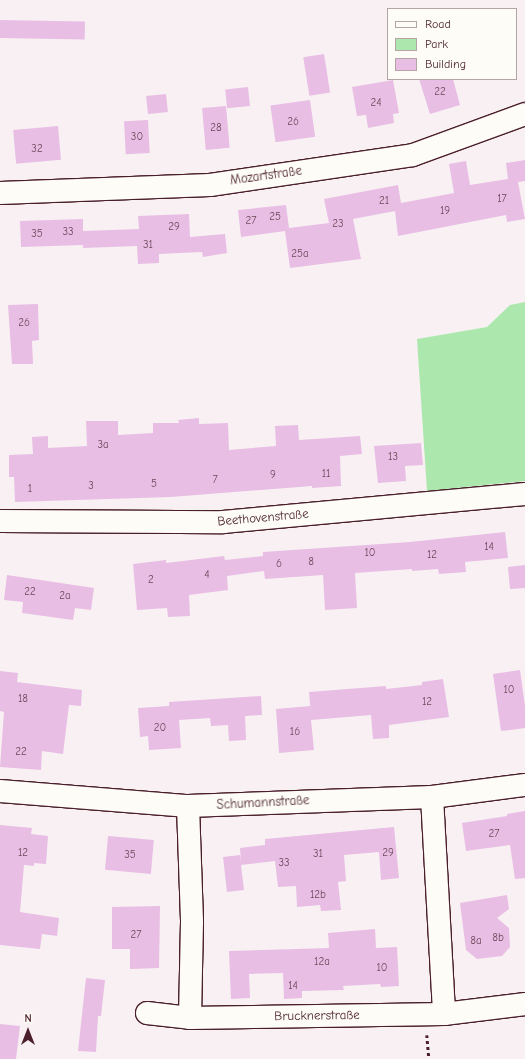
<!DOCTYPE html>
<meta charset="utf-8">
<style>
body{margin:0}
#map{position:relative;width:525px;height:1059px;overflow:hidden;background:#f9f0f3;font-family:"Comic Neue",sans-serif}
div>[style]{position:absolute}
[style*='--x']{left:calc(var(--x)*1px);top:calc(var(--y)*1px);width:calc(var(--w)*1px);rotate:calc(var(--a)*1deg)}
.green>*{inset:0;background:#ace8ad}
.building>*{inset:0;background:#e8bee5;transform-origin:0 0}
.path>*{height:2.5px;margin-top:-1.25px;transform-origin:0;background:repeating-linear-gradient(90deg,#4a1f2b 0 3px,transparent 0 6px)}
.roads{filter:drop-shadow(1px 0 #4a1f2b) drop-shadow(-1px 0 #4a1f2b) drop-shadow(0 1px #4a1f2b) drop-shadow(0 -1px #4a1f2b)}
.minor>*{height:22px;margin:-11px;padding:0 11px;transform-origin:11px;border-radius:11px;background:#fdfcf7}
span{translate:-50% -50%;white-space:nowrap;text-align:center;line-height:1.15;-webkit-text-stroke:3px #fdfcf7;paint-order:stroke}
.number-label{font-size:11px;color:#72475a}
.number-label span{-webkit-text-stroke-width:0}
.street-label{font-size:13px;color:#4a1f2b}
.legend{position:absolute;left:387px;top:8px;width:130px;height:72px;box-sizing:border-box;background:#fdfcf7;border:1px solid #b5a4a5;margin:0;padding:5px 7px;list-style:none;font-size:12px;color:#4a1f2b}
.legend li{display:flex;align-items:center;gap:8px;height:20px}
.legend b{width:20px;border:1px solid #b5a4a5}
.north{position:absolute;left:8px;top:1011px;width:40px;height:40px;-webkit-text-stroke:3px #fdfcf7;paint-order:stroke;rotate:0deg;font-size:11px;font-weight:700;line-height:16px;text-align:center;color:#4a1f2b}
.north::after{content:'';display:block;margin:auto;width:14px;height:18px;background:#4a1f2b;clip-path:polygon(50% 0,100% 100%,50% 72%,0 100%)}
</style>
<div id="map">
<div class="green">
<div style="clip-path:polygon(525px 302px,525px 481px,427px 491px,417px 339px,487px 327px,510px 305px)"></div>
</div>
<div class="building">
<div style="left:0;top:20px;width:85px;height:18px;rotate:1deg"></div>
<div style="left:324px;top:54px;width:39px;height:21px;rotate:81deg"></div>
<div style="clip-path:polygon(419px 79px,453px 79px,460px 105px,430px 114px)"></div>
<div style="clip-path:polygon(393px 80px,399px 113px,393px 114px,394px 123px,368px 128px,366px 115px,357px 116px,352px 87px)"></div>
<div style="left:248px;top:87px;width:19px;height:23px;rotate:84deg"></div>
<div style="left:166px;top:94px;width:18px;height:20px;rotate:84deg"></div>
<div style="left:310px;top:100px;width:37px;height:40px;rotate:82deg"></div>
<div style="left:226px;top:106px;width:42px;height:24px;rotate:85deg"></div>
<div style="left:148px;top:120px;width:33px;height:24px;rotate:87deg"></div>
<div style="left:58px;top:126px;width:34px;height:45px;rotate:85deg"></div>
<div style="clip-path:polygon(525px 160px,525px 181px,518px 182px,525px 219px,507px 222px,506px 215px,398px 236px,395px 211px,353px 219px,361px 259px,290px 268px,285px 231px,241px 237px,238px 210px,286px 205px,289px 228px,329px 223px,324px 199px,398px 185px,401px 203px,454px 193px,449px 164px,466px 161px,470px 185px,508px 179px,506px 163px)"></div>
<div style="clip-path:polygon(189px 214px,190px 237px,225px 234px,227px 253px,203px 257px,202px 252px,159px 254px,159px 263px,138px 264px,137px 246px,83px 248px,83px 245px,21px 247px,20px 221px,83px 219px,83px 231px,139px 229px,138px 216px)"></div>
<div style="clip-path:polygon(38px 304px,39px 340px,32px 341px,33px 364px,12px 364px,8px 305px)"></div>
<div style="clip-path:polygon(199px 418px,199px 424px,228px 423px,229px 450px,276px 446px,275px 426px,298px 425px,299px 440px,360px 436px,362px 454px,340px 456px,341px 486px,312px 488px,312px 486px,171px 497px,15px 502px,14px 477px,9px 477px,9px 455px,33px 454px,32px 437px,48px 436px,48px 448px,87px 446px,86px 421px,118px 421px,118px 435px,153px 433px,153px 423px,179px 423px,178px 420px)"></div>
<div style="clip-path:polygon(421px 443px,423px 465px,405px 466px,406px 481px,378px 483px,374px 446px)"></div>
<div style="clip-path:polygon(505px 532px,508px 558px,465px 562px,466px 572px,439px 574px,438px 569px,412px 571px,412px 569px,355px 573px,357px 608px,325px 610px,323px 575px,265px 579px,264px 571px,227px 576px,228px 590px,189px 595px,190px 616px,168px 617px,167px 608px,137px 610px,133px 564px,166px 560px,166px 563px,224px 556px,225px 560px,263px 556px,263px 552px,410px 542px)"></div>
<div style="clip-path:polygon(525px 565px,525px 588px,510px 589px,508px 567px)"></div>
<div style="clip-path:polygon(7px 575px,94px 588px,91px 610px,75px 608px,73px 620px,22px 613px,23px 602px,4px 600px)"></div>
<div style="clip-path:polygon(520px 670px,525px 706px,525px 728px,501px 731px,493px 674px)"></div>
<div style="clip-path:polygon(0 671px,18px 673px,17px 682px,82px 690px,81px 706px,69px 705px,63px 754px,42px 751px,41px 770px,0 767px,4px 712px,0 711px)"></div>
<div style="clip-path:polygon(443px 679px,449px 717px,389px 725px,389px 738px,373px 739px,371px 715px,311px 720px,314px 750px,279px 753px,276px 709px,310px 706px,311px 716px,309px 692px,386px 686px,386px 689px,422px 685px,422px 682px)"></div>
<div style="clip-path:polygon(261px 696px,262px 715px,245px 716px,246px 740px,229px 741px,228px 725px,211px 726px,210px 718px,179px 720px,181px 748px,149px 750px,148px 736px,140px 737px,138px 708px,169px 706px,169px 702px)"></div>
<div style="clip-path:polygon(525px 811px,525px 878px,515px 879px,510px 845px,466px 851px,462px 823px,507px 816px,507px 814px)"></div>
<div style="clip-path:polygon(0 825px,32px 828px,31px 834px,48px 836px,46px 864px,34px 863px,34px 866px,24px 865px,20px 912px,59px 918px,57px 936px,42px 934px,40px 949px,0 945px)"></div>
<div style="clip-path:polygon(394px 827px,399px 878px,381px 880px,379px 852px,344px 855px,346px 881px,338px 882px,341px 910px,321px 911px,320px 905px,297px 907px,296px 886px,278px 887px,275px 861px,241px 865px,244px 890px,227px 892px,223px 857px,240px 855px,241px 862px,240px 848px,265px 845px,265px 839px)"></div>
<div style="left:108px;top:836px;width:46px;height:34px;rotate:5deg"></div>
<div style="clip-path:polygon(507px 895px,509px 909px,497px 918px,509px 928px,510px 947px,502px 956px,477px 959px,466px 950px,460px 903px)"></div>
<div style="clip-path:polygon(160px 906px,159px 968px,130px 969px,130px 949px,112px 949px,112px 907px)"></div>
<div style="clip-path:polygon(375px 929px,376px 948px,397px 947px,399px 986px,381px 987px,380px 984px,343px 986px,344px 990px,302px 991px,302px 998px,284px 999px,283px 973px,249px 974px,250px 998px,231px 999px,229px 951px,329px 948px,328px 933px)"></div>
<div style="clip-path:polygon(86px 978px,105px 980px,101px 1016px,98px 1016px,96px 1052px,78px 1051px)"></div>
<div style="clip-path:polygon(0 1024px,20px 1026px,16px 1059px,0 1059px)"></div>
</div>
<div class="path">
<div style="--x:427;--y:1035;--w:24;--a:85"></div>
</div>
<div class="roads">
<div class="minor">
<div style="--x:0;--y:193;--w:210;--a:-2.2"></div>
<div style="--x:210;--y:185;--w:205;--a:-8.4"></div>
<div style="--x:413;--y:155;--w:119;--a:-20.1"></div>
<div style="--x:0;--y:521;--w:223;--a:0.3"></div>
<div style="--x:223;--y:522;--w:303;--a:-5.3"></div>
<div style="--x:0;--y:791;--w:189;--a:4.6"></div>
<div style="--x:188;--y:806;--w:244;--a:-2.1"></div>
<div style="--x:432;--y:797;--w:94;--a:-7.4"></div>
<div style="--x:432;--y:797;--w:217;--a:86.8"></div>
<div style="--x:188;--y:806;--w:116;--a:88"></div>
<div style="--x:192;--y:922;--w:96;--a:91.2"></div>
<div style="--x:147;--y:1013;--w:43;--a:6.6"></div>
<div style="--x:190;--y:1018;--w:254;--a:-0.9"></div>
<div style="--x:444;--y:1014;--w:82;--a:-7"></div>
</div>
</div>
<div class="number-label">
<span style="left:440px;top:92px">22</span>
<span style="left:376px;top:103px">24</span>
<span style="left:293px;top:122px">26</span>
<span style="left:216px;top:128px">28</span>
<span style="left:137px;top:137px">30</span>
<span style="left:37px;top:149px">32</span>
<span style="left:502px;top:199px">17</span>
<span style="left:384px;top:201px">21</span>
<span style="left:445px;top:211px">19</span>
<span style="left:275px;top:217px">25</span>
<span style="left:251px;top:221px">27</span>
<span style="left:338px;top:224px">23</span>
<span style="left:174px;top:227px">29</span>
<span style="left:68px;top:232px">33</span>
<span style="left:37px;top:234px">35</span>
<span style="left:148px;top:245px">31</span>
<span style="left:300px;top:254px">25a</span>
<span style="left:24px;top:323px">26</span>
<span style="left:103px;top:445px">3a</span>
<span style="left:393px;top:457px">13</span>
<span style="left:326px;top:474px">11</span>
<span style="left:273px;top:475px">9</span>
<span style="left:215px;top:480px">7</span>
<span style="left:154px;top:484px">5</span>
<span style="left:91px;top:486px">3</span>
<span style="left:30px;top:489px">1</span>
<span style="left:489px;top:547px">14</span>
<span style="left:370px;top:553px">10</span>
<span style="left:432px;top:555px">12</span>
<span style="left:311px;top:562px">8</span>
<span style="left:279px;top:564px">6</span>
<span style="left:207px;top:575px">4</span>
<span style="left:151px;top:580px">2</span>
<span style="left:30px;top:592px">22</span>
<span style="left:65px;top:596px">2a</span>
<span style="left:509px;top:690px">10</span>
<span style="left:23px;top:699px">18</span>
<span style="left:427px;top:702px">12</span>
<span style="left:160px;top:728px">20</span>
<span style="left:295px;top:732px">16</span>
<span style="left:21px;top:752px">22</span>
<span style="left:494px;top:834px">27</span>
<span style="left:23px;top:853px">12</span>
<span style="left:388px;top:853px">29</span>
<span style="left:318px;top:854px">31</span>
<span style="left:130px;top:855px">35</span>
<span style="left:284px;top:863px">33</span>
<span style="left:318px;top:895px">12b</span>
<span style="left:136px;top:935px">27</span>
<span style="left:498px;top:938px">8b</span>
<span style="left:476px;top:941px">8a</span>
<span style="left:322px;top:962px">12a</span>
<span style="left:382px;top:968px">10</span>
<span style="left:293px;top:986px">14</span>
</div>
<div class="street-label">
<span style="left:266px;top:176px;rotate:-8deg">Mozartstraße</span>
<span style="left:263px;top:518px;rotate:-5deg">Beethovenstraße</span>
<span style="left:263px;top:803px;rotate:-3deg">Schumannstraße</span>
<span style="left:317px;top:1016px;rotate:-1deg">Brucknerstraße</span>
</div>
<ul class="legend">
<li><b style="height:5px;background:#fdfcf7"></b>Road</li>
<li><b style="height:11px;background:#ace8ad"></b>Park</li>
<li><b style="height:11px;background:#e8bee5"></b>Building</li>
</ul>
<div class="north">N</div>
</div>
